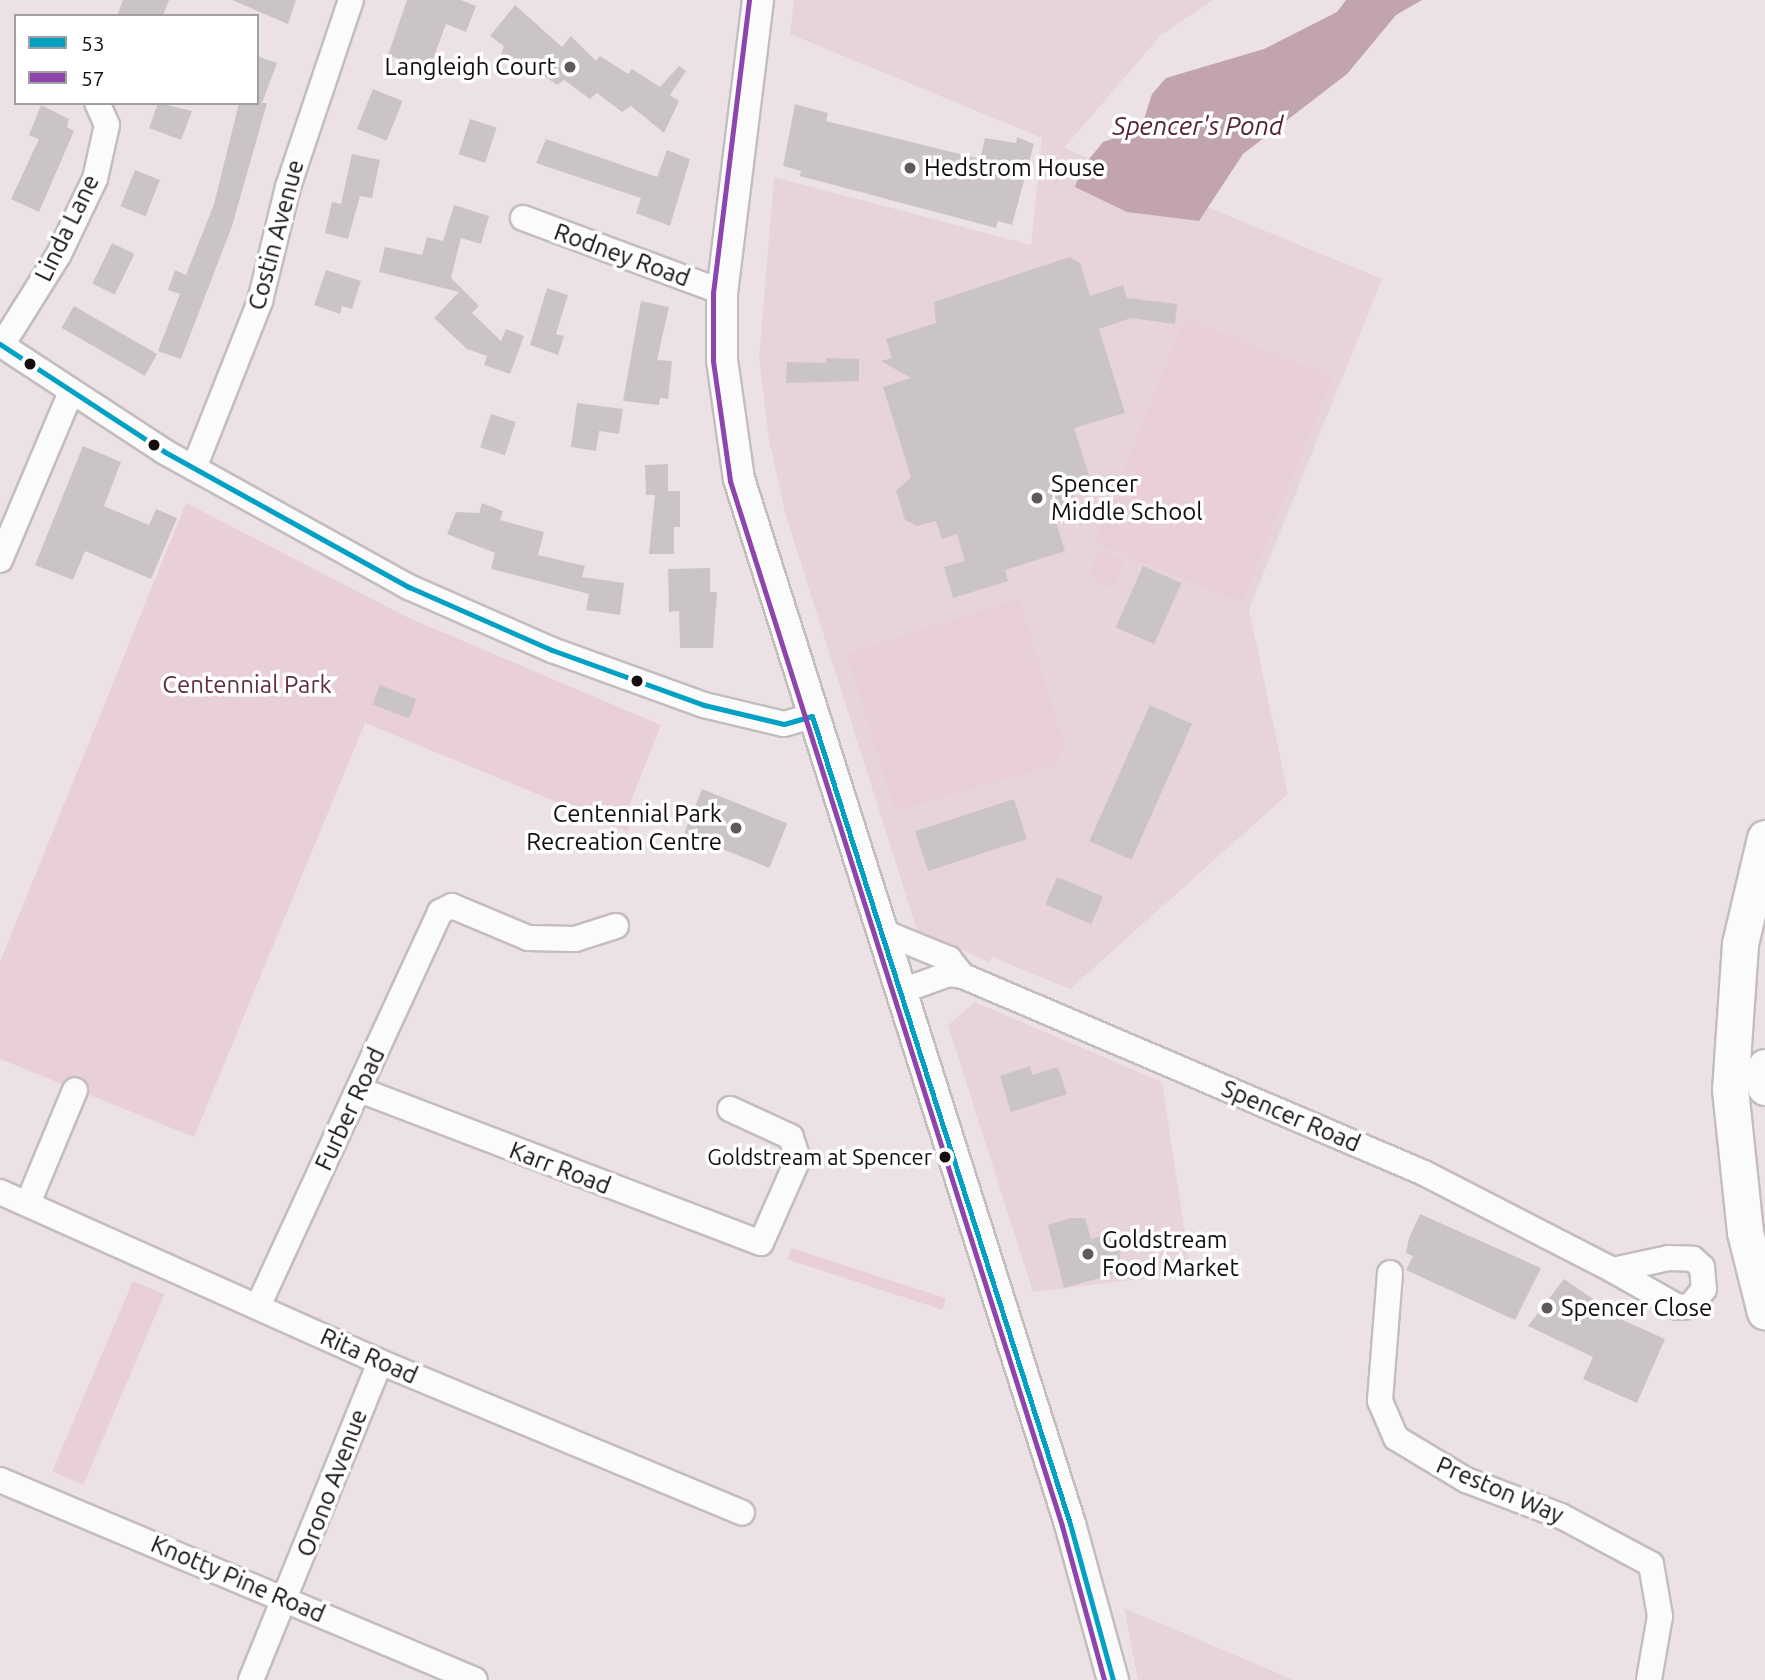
<!DOCTYPE html>
<style>
body{margin:0}
#map{position:relative;width:1765px;height:1680px;overflow:hidden;background:#ece2e5;font-family:Ubuntu,sans-serif}
div>[style]{position:absolute}
[style*='--x']{left:calc(var(--x)*1px);top:calc(var(--y)*1px);width:calc(var(--w)*1px);rotate:calc(var(--a)*1deg)}
.built>*{inset:0;background:#e6d4d9}
.green>*{inset:0;background:#e9cfd7;transform-origin:0 0}
.water>*{inset:0;background:#c1a4ac}
.building>*{inset:0;background:#cbc4c6;transform-origin:0 0}
.roads{filter:drop-shadow(2px 0 #c4bdbe) drop-shadow(-2px 0 #c4bdbe) drop-shadow(0 2px #c4bdbe) drop-shadow(0 -2px #c4bdbe)}
.minor>*{height:24px;margin:-12px;padding:0 12px;transform-origin:12px;border-radius:12px;background:#fcfbfb}
.major>*{height:30px;margin:-15px;padding:0 15px;transform-origin:15px;border-radius:15px;background:#fcfbfb}
.highway>*{height:35px;margin:-17.5px;padding:0 17.5px;transform-origin:17.5px;border-radius:17.5px;background:#fcfbfb}
.bus-1>*{height:5px;margin:-2.5px;padding:0 2.5px;transform-origin:2.5px;border-radius:2.5px;background:#01a1c4}
.bus-2>*{height:5px;margin:-2.5px;padding:0 2.5px;transform-origin:2.5px;border-radius:2.5px;background:#8e44ad}
.dots>*{width:19px;height:19px;translate:-50% -50%;box-sizing:border-box;border:4px solid #fff;border-radius:50%}
span{translate:-50% -50%;white-space:nowrap;text-align:center;line-height:1.15;-webkit-text-stroke:7px #fff;paint-order:stroke}
.bus-label{font-size:22px;color:#140e10}
.right{translate:-100% -50%;text-align:right}
.poi-label{font-size:24px;color:#140e10}
.left{translate:0 -50%;text-align:left}
.street-label{font-size:24px;color:#140e10}
.park-label{font-size:24px;color:#612e41}
.water-label{font-size:26px;color:#542235;font-style:italic}
.legend{position:absolute;left:14px;top:14px;width:245px;height:91px;box-sizing:border-box;background:#fff;border:2px solid #a19f9f;margin:0;padding:9px 12px;list-style:none;font-size:21px;color:#140e10}
.legend li{display:flex;align-items:center;gap:14px;height:35px}
.legend b{width:35px;border:2px solid #a19f9f}
</style>
<div id="map">
<div class="built">
<div style="clip-path:polygon(794px 0,1213px 0,1161px 35px,1064px 148px,1382px 279px,1249px 609px,1288px 794px,1070px 989px,992px 957px,989px 962px,917px 930px,786px 516px,769px 440px,759px 358px,774px 177px,1031px 245px,1042px 138px,790px 34px)"></div>
<div style="clip-path:polygon(975px 1002px,1162px 1082px,1191px 1273px,1033px 1292px,948px 1025px)"></div>
<div style="clip-path:polygon(1124px 1608px,1294px 1680px,1138px 1680px)"></div>
</div>
<div class="green">
<div style="left:1185px;top:318px;width:159px;height:242px;rotate:22deg"></div>
<div style="clip-path:polygon(186px 503px,409px 618px,661px 725px,627px 811px,629px 832px,365px 723px,194px 1137px,0 1059px,0 962px)"></div>
<div style="clip-path:polygon(1099px 550px,1122px 559px,1125px 568px,1111px 587px,1097px 584px,1090px 572px)"></div>
<div style="clip-path:polygon(1019px 599px,1065px 747px,1053px 765px,895px 811px,847px 654px)"></div>
<div style="left:791px;top:1248px;width:163px;height:12px;rotate:18deg"></div>
<div style="left:133px;top:1281px;width:34px;height:207px;rotate:23deg"></div>
</div>
<div class="water">
<div style="clip-path:polygon(1346px 0,1422px 0,1396px 15px,1347px 74px,1243px 154px,1199px 221px,1127px 212px,1075px 187px,1081px 169px,1103px 142px,1141px 129px,1152px 94px,1166px 78px,1264px 49px,1337px 12px)"></div>
</div>
<div class="building">
<div style="clip-path:polygon(123px 0,169px 0,163px 16px,117px 16px)"></div>
<div style="clip-path:polygon(232px 0,296px 0,288px 24px)"></div>
<div style="clip-path:polygon(407px 0,461px 0,476px 6px,466px 32px,446px 24px,429px 70px,388px 55px)"></div>
<div style="clip-path:polygon(515px 5px,562px 47px,571px 36px,596px 61px,600px 56px,628px 74px,632px 69px,660px 87px,679px 66px,686px 71px,670px 95px,679px 101px,664px 133px,631px 106px,622px 112px,597px 93px,590px 99px,564px 80px,557px 85px,532px 67px,524px 72px,501px 55px,504px 46px,490px 36px)"></div>
<div style="clip-path:polygon(257px 56px,277px 63px,262px 103px,267px 103px,232px 226px,181px 359px,158px 351px,180px 294px,168px 290px,175px 270px,186px 275px,214px 204px,239px 103px,257px 103px)"></div>
<div style="left:373px;top:89px;width:32px;height:43px;rotate:22deg"></div>
<div style="clip-path:polygon(158px 103px,192px 111px,181px 140px,149px 128px)"></div>
<div style="clip-path:polygon(795px 104px,828px 113px,826px 121px,980px 159px,985px 138px,1016px 143px,1017px 137px,1034px 144px,1012px 225px,998px 221px,996px 228px,800px 176px,801px 171px,783px 166px)"></div>
<div style="clip-path:polygon(41px 105px,69px 119px,67px 127px,74px 131px,39px 212px,11px 199px,39px 139px,29px 135px)"></div>
<div style="left:470px;top:119px;width:28px;height:37px;rotate:18deg"></div>
<div style="clip-path:polygon(546px 139px,657px 177px,667px 150px,690px 159px,670px 226px,636px 213px,641px 198px,536px 163px)"></div>
<div style="clip-path:polygon(352px 154px,380px 160px,372px 198px,360px 196px,348px 239px,325px 233px,332px 202px,341px 204px)"></div>
<div style="left:135px;top:170px;width:27px;height:39px;rotate:22deg"></div>
<div style="clip-path:polygon(454px 205px,489px 216px,481px 244px,461px 238px,451px 278px,479px 306px,472px 313px,501px 341px,506px 329px,524px 336px,510px 374px,484px 365px,487px 356px,467px 349px,434px 318px,459px 292px,379px 272px,385px 247px,422px 255px,427px 237px,443px 241px)"></div>
<div style="left:112px;top:243px;width:25px;height:45px;rotate:26deg"></div>
<div style="clip-path:polygon(1070px 257px,1080px 263px,1090px 296px,1123px 285px,1127px 298px,1177px 304px,1175px 324px,1131px 318px,1099px 329px,1125px 413px,1074px 428px,1089px 475px,1070px 481px,1080px 515px,1056px 523px,1065px 551px,1005px 570px,1008px 581px,953px 598px,944px 567px,965px 561px,957px 534px,942px 539px,936px 521px,917px 526px,905px 520px,896px 491px,911px 477px,883px 387px,911px 378px,881px 361px,892px 358px,886px 339px,936px 323px,934px 302px)"></div>
<div style="clip-path:polygon(326px 270px,361px 281px,352px 309px,342px 306px,340px 314px,314px 305px)"></div>
<div style="clip-path:polygon(547px 288px,568px 295px,556px 334px,564px 336px,558px 355px,530px 345px)"></div>
<div style="clip-path:polygon(641px 301px,669px 307px,657px 360px,672px 361px,668px 399px,660px 398px,659px 405px,623px 401px)"></div>
<div style="left:74px;top:306px;width:96px;height:25px;rotate:30deg"></div>
<div style="clip-path:polygon(826px 358px,859px 359px,859px 381px,786px 383px,787px 362px,826px 363px)"></div>
<div style="clip-path:polygon(577px 403px,623px 409px,619px 434px,599px 431px,596px 451px,571px 447px)"></div>
<div style="left:491px;top:414px;width:26px;height:35px;rotate:18deg"></div>
<div style="clip-path:polygon(83px 446px,121px 462px,104px 506px,149px 525px,156px 509px,177px 518px,151px 579px,85px 551px,73px 580px,35px 565px)"></div>
<div style="clip-path:polygon(668px 464px,668px 491px,680px 491px,680px 527px,674px 527px,674px 554px,649px 554px,655px 495px,646px 495px,645px 465px)"></div>
<div style="clip-path:polygon(482px 503px,503px 511px,500px 520px,544px 532px,538px 555px,585px 566px,582px 577px,624px 583px,620px 615px,586px 610px,589px 594px,491px 569px,495px 553px,447px 534px,456px 512px,479px 513px)"></div>
<div style="left:1143px;top:566px;width:42px;height:67px;rotate:24deg"></div>
<div style="clip-path:polygon(710px 568px,710px 592px,717px 592px,713px 648px,680px 648px,679px 611px,669px 612px,668px 569px)"></div>
<div style="left:380px;top:685px;width:39px;height:21px;rotate:21deg"></div>
<div style="left:1150px;top:705px;width:46px;height:149px;rotate:24deg"></div>
<div style="left:702px;top:789px;width:92px;height:48px;rotate:22deg"></div>
<div style="left:1014px;top:799px;width:42px;height:104px;rotate:72deg"></div>
<div style="left:1057px;top:877px;width:50px;height:30px;rotate:23deg"></div>
<div style="clip-path:polygon(1030px 1066px,1032px 1075px,1058px 1067px,1067px 1094px,1011px 1112px,1000px 1076px)"></div>
<div style="clip-path:polygon(1420px 1214px,1541px 1268px,1515px 1320px,1406px 1270px,1413px 1256px,1406px 1253px,1409px 1238px)"></div>
<div style="clip-path:polygon(1071px 1218px,1085px 1218px,1091px 1239px,1109px 1234px,1113px 1246px,1119px 1244px,1121px 1272px,1064px 1288px,1048px 1225px)"></div>
<div style="clip-path:polygon(1564px 1279px,1625px 1321px,1665px 1339px,1637px 1403px,1583px 1379px,1593px 1357px,1528px 1326px)"></div>
</div>
<div class="roads">
<div class="minor">
<div style="--x:523;--y:218;--w:212;--a:20.4"></div>
<div style="--x:0;--y:344;--w:197;--a:33.2"></div>
<div style="--x:165;--y:452;--w:279;--a:29"></div>
<div style="--x:409;--y:587;--w:156;--a:23.8"></div>
<div style="--x:552;--y:650;--w:162;--a:19.9"></div>
<div style="--x:704;--y:705;--w:82;--a:13.4"></div>
<div style="--x:784;--y:724;--w:29;--a:-16"></div>
<div style="--x:2;--y:345;--w:107;--a:-57.9"></div>
<div style="--x:59;--y:254;--w:83;--a:-64.4"></div>
<div style="--x:95;--y:179;--w:55;--a:-77.5"></div>
<div style="--x:107;--y:125;--w:24;--a:-114"></div>
<div style="--x:194;--y:468;--w:180;--a:-68.4"></div>
<div style="--x:260;--y:301;--w:117;--a:-76.2"></div>
<div style="--x:288;--y:187;--w:197;--a:-71.4"></div>
<div style="--x:0;--y:560;--w:182;--a:-67.1"></div>
<div style="--x:881;--y:931;--w:74;--a:22.4"></div>
<div style="--x:949;--y:959;--w:22;--a:51"></div>
<div style="--x:899;--y:992;--w:53;--a:-19.8"></div>
<div style="--x:949;--y:974;--w:14;--a:8"></div>
<div style="--x:963;--y:976;--w:501;--a:23.14"></div>
<div style="--x:1424;--y:1173;--w:212;--a:27.2"></div>
<div style="--x:360;--y:1090;--w:429;--a:20.9"></div>
<div style="--x:761;--y:1243;--w:92;--a:-66.2"></div>
<div style="--x:798;--y:1159;--w:23;--a:-108"></div>
<div style="--x:791;--y:1137;--w:67;--a:-155.3"></div>
<div style="--x:0;--y:1192;--w:416;--a:24.1"></div>
<div style="--x:380;--y:1362;--w:392;--a:22.6"></div>
<div style="--x:28;--y:1203;--w:122;--a:-67.4"></div>
<div style="--x:1669;--y:1258;--w:24;--a:2"></div>
<div style="--x:1693;--y:1259;--w:12;--a:42"></div>
<div style="--x:1702;--y:1267;--w:22;--a:85"></div>
<div style="--x:1704;--y:1289;--w:22;--a:129"></div>
<div style="--x:1690;--y:1306;--w:12;--a:175"></div>
<div style="--x:1678;--y:1307;--w:75;--a:-150.4"></div>
<div style="--x:1613;--y:1270;--w:57;--a:-12.1"></div>
<div style="--x:1390;--y:1273;--w:128;--a:94.5"></div>
<div style="--x:1380;--y:1401;--w:40;--a:66.6"></div>
<div style="--x:1396;--y:1438;--w:82;--a:31"></div>
<div style="--x:1466;--y:1480;--w:102;--a:20.8"></div>
<div style="--x:1561;--y:1516;--w:102;--a:28.1"></div>
<div style="--x:1651;--y:1564;--w:53;--a:80.2"></div>
<div style="--x:1660;--y:1616;--w:65;--a:99.8"></div>
<div style="--x:259;--y:1304;--w:432;--a:-65.2"></div>
<div style="--x:440;--y:912;--w:13;--a:-27"></div>
<div style="--x:452;--y:906;--w:82;--a:22.8"></div>
<div style="--x:528;--y:938;--w:47;--a:1.2"></div>
<div style="--x:575;--y:939;--w:43;--a:-17.6"></div>
<div style="--x:0;--y:1480;--w:515;--a:22.83"></div>
<div style="--x:251;--y:1680;--w:343;--a:-67.9"></div>
</div>
<div class="major">
<div style="--x:758;--y:0;--w:294;--a:97"></div>
<div style="--x:722;--y:292;--w:68;--a:90"></div>
<div style="--x:722;--y:360;--w:120;--a:81.9"></div>
<div style="--x:739;--y:479;--w:1096;--a:72.42"></div>
<div style="--x:1070;--y:1524;--w:162;--a:74.6"></div>
</div>
<div class="highway">
<div style="--x:1765;--y:838;--w:109;--a:103.3"></div>
<div style="--x:1740;--y:944;--w:145;--a:93.9"></div>
<div style="--x:1730;--y:1089;--w:144;--a:84"></div>
<div style="--x:1745;--y:1232;--w:82;--a:76"></div>
<div style="--x:1765;--y:1067;--w:20;--a:90"></div>
</div>
</div>
<div class="bus-1">
<div style="--x:0;--y:344;--w:197;--a:33.2"></div>
<div style="--x:165;--y:452;--w:279;--a:29"></div>
<div style="--x:409;--y:587;--w:156;--a:23.8"></div>
<div style="--x:552;--y:650;--w:162;--a:19.9"></div>
<div style="--x:704;--y:705;--w:82;--a:13.4"></div>
<div style="--x:784;--y:724;--w:29;--a:-16"></div>
<div style="--x:812;--y:716;--w:848;--a:72.29"></div>
<div style="--x:1070;--y:1524;--w:162;--a:74.6"></div>
</div>
<div class="bus-2">
<div style="--x:749;--y:0;--w:294;--a:97"></div>
<div style="--x:713;--y:292;--w:69;--a:90"></div>
<div style="--x:713;--y:361;--w:121;--a:81.9"></div>
<div style="--x:730;--y:481;--w:1096;--a:72.37"></div>
<div style="--x:1062;--y:1526;--w:160;--a:74.7"></div>
</div>
<div class="dots">
<div style="left:570px;top:67px;background:#60585b"></div>
<div style="left:910px;top:168px;background:#60585b"></div>
<div style="left:30px;top:364px;background:#140e10"></div>
<div style="left:154px;top:445px;background:#140e10"></div>
<div style="left:1037px;top:498px;background:#60585b"></div>
<div style="left:637px;top:681px;background:#140e10"></div>
<div style="left:736px;top:828px;background:#60585b"></div>
<div style="left:945px;top:1157px;background:#140e10"></div>
<div style="left:1088px;top:1254px;background:#60585b"></div>
<div style="left:1547px;top:1308px;background:#60585b"></div>
</div>
<div class="bus-label">
<span class="right" style="left:932px;top:1157px">Goldstream at Spencer</span>
</div>
<div class="poi-label">
<span class="right" style="left:556px;top:67px">Langleigh Court</span>
<span class="left" style="left:924px;top:168px">Hedstrom House</span>
<span class="left" style="left:1051px;top:498px">Spencer<br>Middle School</span>
<span class="right" style="left:722px;top:828px">Centennial Park<br>Recreation Centre</span>
<span class="left" style="left:1102px;top:1254px">Goldstream<br>Food Market</span>
<span class="left" style="left:1561px;top:1308px">Spencer Close</span>
</div>
<div class="street-label">
<span style="left:67px;top:228px;rotate:-64deg">Linda Lane</span>
<span style="left:276px;top:235px;rotate:-75deg">Costin Avenue</span>
<span style="left:622px;top:255px;rotate:20deg">Rodney Road</span>
<span style="left:350px;top:1109px;rotate:-65deg">Furber Road</span>
<span style="left:1291px;top:1116px;rotate:23deg">Spencer Road</span>
<span style="left:560px;top:1168px;rotate:21deg">Karr Road</span>
<span style="left:369px;top:1356px;rotate:24deg">Rita Road</span>
<span style="left:332px;top:1483px;rotate:-69deg">Orono Avenue</span>
<span style="left:1500px;top:1490px;rotate:23deg">Preston Way</span>
<span style="left:238px;top:1579px;rotate:23deg">Knotty Pine Road</span>
</div>
<div class="park-label">
<span style="left:247px;top:685px">Centennial Park</span>
</div>
<div class="water-label">
<span style="left:1198px;top:126px">Spencer's Pond</span>
</div>
<ul class="legend">
<li><b style="height:9px;background:#01a1c4"></b>53</li>
<li><b style="height:9px;background:#8e44ad"></b>57</li>
</ul>
</div>
